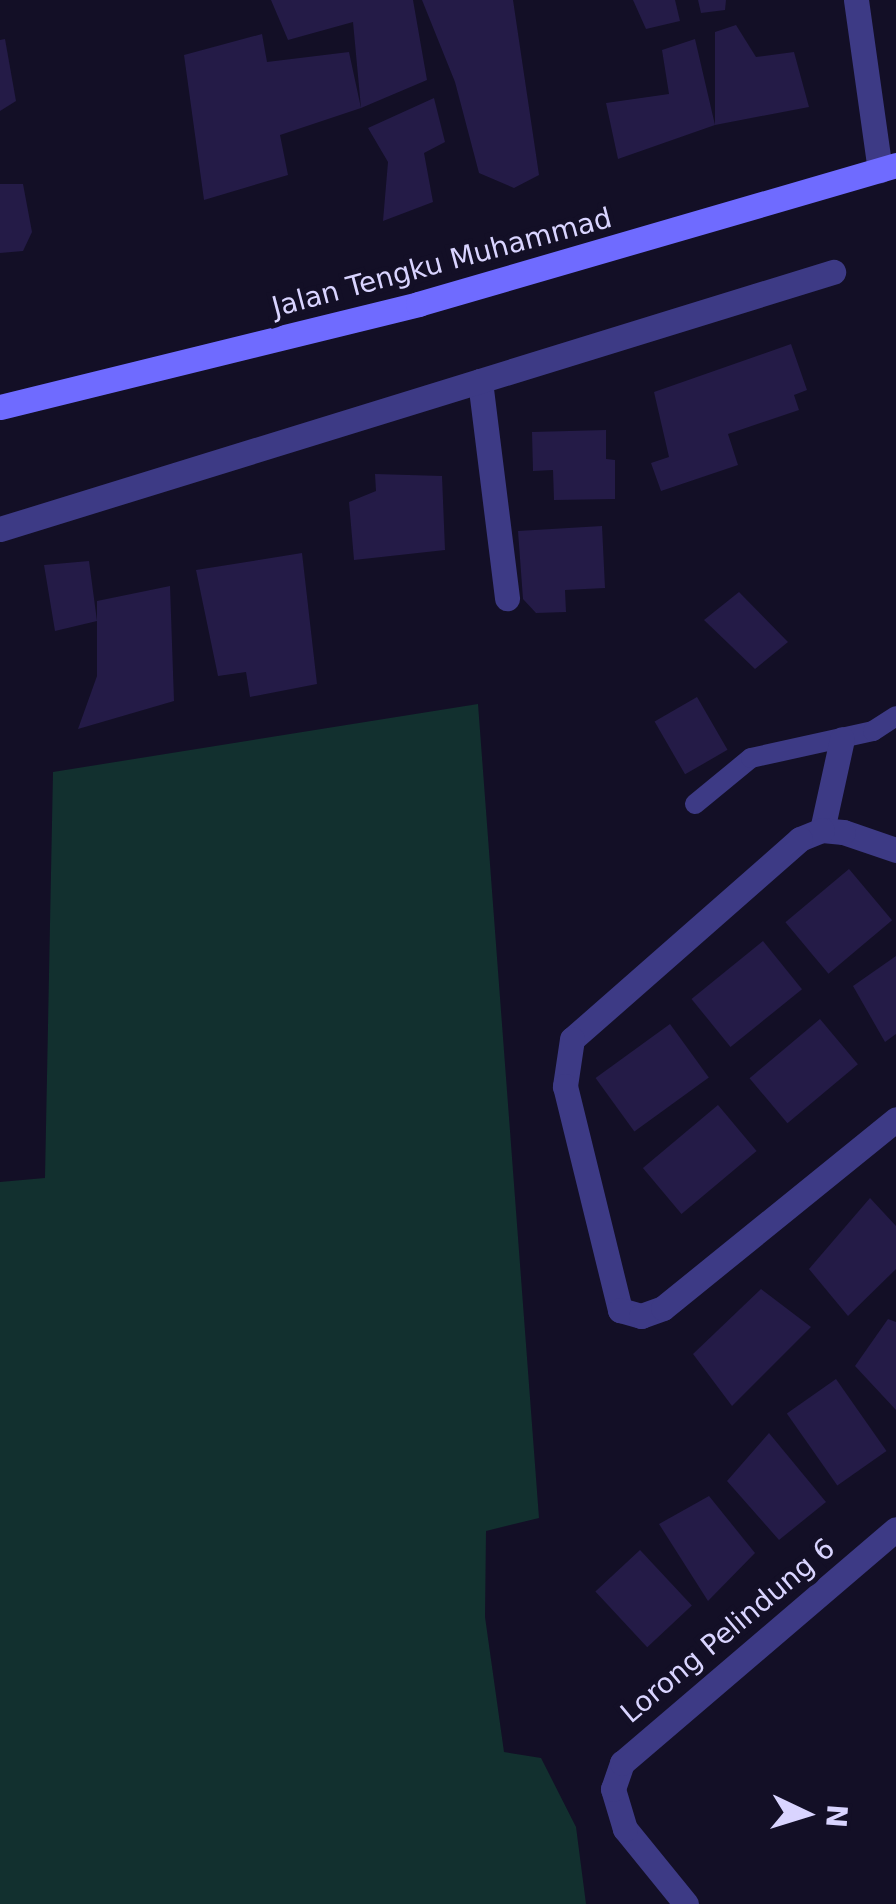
<!DOCTYPE html>
<style>
body{margin:0}
#map{position:relative;width:896px;height:1904px;overflow:hidden;background:#130f26;font-family:"DejaVu Sans",sans-serif}
div>[style]{position:absolute}
[style*='--x']{left:calc(var(--x)*1px);top:calc(var(--y)*1px);width:calc(var(--w)*1px);rotate:calc(var(--a)*1deg)}
.green>*{inset:0;background:#12302f}
.building>*{inset:0;background:#241b47;transform-origin:0 0}
.lane>*{height:20px;margin:-10px;padding:0 10px;transform-origin:10px;border-radius:10px;background:#3d3a85}
.street>*{height:25px;margin:-12.5px;padding:0 12.5px;transform-origin:12.5px;border-radius:12.5px;background:#3d3a85}
.secondary>*{height:25px;margin:-12.5px;padding:0 12.5px;transform-origin:12.5px;border-radius:12.5px;background:#6f6bff}
span{translate:-50% -50%;white-space:nowrap;text-align:center;line-height:1.15;-webkit-text-stroke:10px #130f26;paint-order:stroke}
.street-label{font-size:28px;color:#d9d4ff}
.north{position:absolute;left:756px;top:1764px;width:100px;height:100px;-webkit-text-stroke:8px #130f26;paint-order:stroke;rotate:94deg;font-size:28px;font-weight:700;line-height:40px;text-align:center;color:#d9d4ff}
.north::after{content:'';display:block;margin:auto;width:35px;height:45px;background:#d9d4ff;clip-path:polygon(50% 0,100% 100%,50% 72%,0 100%)}
</style>
<div id="map">
<div class="green">
<div style="clip-path:polygon(478px 704px,539px 1518px,486px 1531px,485px 1617px,504px 1752px,541px 1758px,576px 1827px,586px 1904px,0 1904px,0 1182px,45px 1178px,53px 772px)"></div>
</div>
<div class="building">
<div style="clip-path:polygon(271px 0,413px 0,427px 80px,361px 108px,353px 22px,288px 40px)"></div>
<div style="clip-path:polygon(422px 0,513px 0,539px 175px,514px 188px,479px 173px,455px 82px)"></div>
<div style="clip-path:polygon(633px 0,675px 0,680px 21px,646px 29px)"></div>
<div style="clip-path:polygon(698px 0,726px 0,725px 10px,701px 13px)"></div>
<div style="clip-path:polygon(736px 25px,756px 57px,794px 52px,809px 107px,715px 125px,715px 32px)"></div>
<div style="clip-path:polygon(262px 34px,267px 62px,349px 52px,361px 108px,280px 135px,288px 175px,204px 200px,184px 55px)"></div>
<div style="clip-path:polygon(5px 39px,16px 101px,0 111px,0 40px)"></div>
<div style="clip-path:polygon(695px 39px,715px 125px,618px 159px,606px 103px,669px 94px,662px 50px)"></div>
<div style="clip-path:polygon(434px 98px,445px 142px,424px 153px,433px 202px,383px 221px,388px 162px,368px 128px)"></div>
<div style="clip-path:polygon(0 184px,23px 184px,32px 232px,23px 251px,0 253px)"></div>
<div style="clip-path:polygon(791px 344px,807px 390px,794px 395px,799px 410px,728px 434px,738px 465px,661px 491px,651px 463px,669px 457px,654px 392px)"></div>
<div style="clip-path:polygon(606px 430px,606px 459px,615px 460px,615px 499px,554px 500px,553px 470px,533px 471px,532px 432px)"></div>
<div style="clip-path:polygon(375px 474px,442px 476px,445px 550px,354px 560px,349px 502px,376px 491px)"></div>
<div style="clip-path:polygon(602px 526px,605px 588px,565px 590px,566px 612px,536px 613px,523px 599px,518px 531px)"></div>
<div style="clip-path:polygon(302px 553px,317px 684px,250px 697px,246px 672px,218px 676px,196px 570px)"></div>
<div style="clip-path:polygon(89px 561px,97px 621px,97px 601px,170px 586px,174px 701px,78px 729px,97px 676px,97px 621px,55px 631px,44px 565px)"></div>
<div style="clip-path:polygon(739px 592px,788px 642px,755px 669px,704px 620px)"></div>
<div style="left:697px;top:697px;width:61px;height:49px;rotate:60deg"></div>
<div style="left:849px;top:869px;width:67px;height:83px;rotate:50deg"></div>
<div style="left:763px;top:941px;width:62px;height:92px;rotate:51deg"></div>
<div style="clip-path:polygon(896px 956px,896px 1034px,885px 1042px,853px 986px)"></div>
<div style="left:820px;top:1019px;width:59px;height:92px;rotate:50deg"></div>
<div style="left:670px;top:1024px;width:66px;height:92px;rotate:54deg"></div>
<div style="left:718px;top:1105px;width:60px;height:98px;rotate:50deg"></div>
<div style="clip-path:polygon(870px 1198px,896px 1226px,896px 1269px,848px 1316px,809px 1269px)"></div>
<div style="clip-path:polygon(761px 1289px,811px 1327px,732px 1406px,693px 1354px)"></div>
<div style="clip-path:polygon(888px 1319px,896px 1322px,896px 1410px,855px 1366px)"></div>
<div style="left:836px;top:1379px;width:88px;height:60px;rotate:55deg"></div>
<div style="clip-path:polygon(769px 1433px,826px 1502px,779px 1540px,727px 1481px)"></div>
<div style="clip-path:polygon(709px 1496px,755px 1553px,708px 1601px,659px 1524px)"></div>
<div style="left:640px;top:1550px;width:76px;height:61px;rotate:47deg"></div>
</div>
<div class="lane">
<div style="--x:695;--y:804;--w:72;--a:-39.4"></div>
<div style="--x:751;--y:758;--w:125;--a:-12.5"></div>
<div style="--x:873;--y:731;--w:27;--a:-33"></div>
</div>
<div class="street">
<div style="--x:856;--y:0;--w:172;--a:82"></div>
<div style="--x:480;--y:381;--w:219;--a:82.9"></div>
<div style="--x:0;--y:529;--w:872;--a:-17.15"></div>
<div style="--x:822;--y:830;--w:93;--a:-77.6"></div>
<div style="--x:896;--y:850;--w:56;--a:-161.2"></div>
<div style="--x:843;--y:832;--w:21;--a:-175"></div>
<div style="--x:822;--y:830;--w:24;--a:158"></div>
<div style="--x:800;--y:839;--w:303;--a:138.7"></div>
<div style="--x:572;--y:1039;--w:48;--a:98.5"></div>
<div style="--x:565;--y:1086;--w:231;--a:76.2"></div>
<div style="--x:620;--y:1310;--w:22;--a:16"></div>
<div style="--x:641;--y:1316;--w:23;--a:-20"></div>
<div style="--x:663;--y:1308;--w:300;--a:-39"></div>
<div style="--x:686;--y:1904;--w:97;--a:-129.1"></div>
<div style="--x:625;--y:1829;--w:42;--a:-106.7"></div>
<div style="--x:613;--y:1789;--w:28;--a:-71"></div>
<div style="--x:622;--y:1763;--w:360;--a:-40.5"></div>
</div>
<div class="secondary">
<div style="--x:0;--y:407;--w:431;--a:-13.8"></div>
<div style="--x:418;--y:304;--w:498;--a:-16.2"></div>
</div>
<div class="street-label">
<span style="left:442px;top:263px;rotate:-15deg">Jalan Tengku Muhammad</span>
<span style="left:728px;top:1631px;rotate:-40deg">Lorong Pelindung 6</span>
</div>
<div class="north">N</div>
</div>
